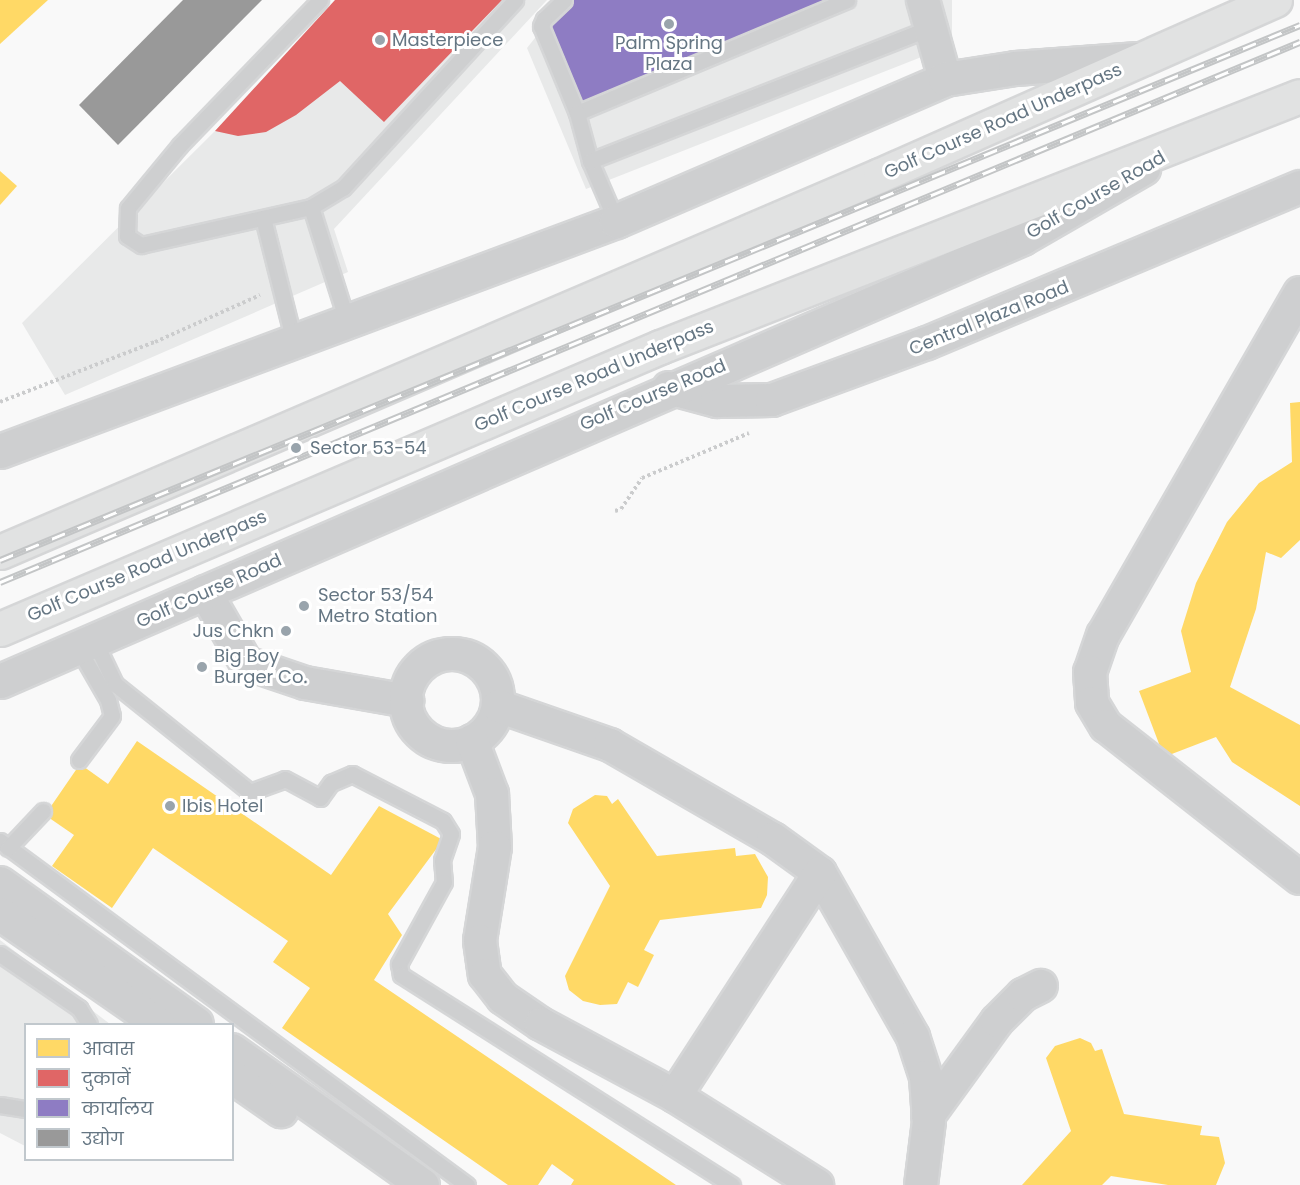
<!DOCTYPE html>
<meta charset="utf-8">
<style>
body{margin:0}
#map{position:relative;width:1300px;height:1185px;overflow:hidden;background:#f9f9f9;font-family:Poppins,"Noto Sans Devanagari",sans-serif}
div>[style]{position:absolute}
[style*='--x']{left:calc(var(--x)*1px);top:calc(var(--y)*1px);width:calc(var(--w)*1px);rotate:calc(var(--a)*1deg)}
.built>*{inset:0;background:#e8e9e9}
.homes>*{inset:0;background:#ffd966}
.shops>*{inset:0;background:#e06666}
.offices>*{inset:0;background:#8e7cc3}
.industry>*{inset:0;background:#999}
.path>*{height:4px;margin-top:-2px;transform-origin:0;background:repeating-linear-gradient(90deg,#cbcccd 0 3px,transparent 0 6px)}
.roads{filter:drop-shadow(2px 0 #d5d6d7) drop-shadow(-2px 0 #d5d6d7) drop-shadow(0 2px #d5d6d7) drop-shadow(0 -2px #d5d6d7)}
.service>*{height:15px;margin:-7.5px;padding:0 7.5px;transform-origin:7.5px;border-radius:7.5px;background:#cecfd0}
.minor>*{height:32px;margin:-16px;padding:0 16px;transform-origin:16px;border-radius:16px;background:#cecfd0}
.minor>.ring{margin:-16px;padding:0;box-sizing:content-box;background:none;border:32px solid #cecfd0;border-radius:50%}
.tertiary>*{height:33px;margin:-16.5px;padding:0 16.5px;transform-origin:16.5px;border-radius:16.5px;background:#cecfd0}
.secondary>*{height:33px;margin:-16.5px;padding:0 16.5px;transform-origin:16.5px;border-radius:16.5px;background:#e1e2e2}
.rail>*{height:7px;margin-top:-3.5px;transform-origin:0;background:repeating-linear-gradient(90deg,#fff 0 14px,#c3c5c6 0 28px);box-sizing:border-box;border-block:2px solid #c3c5c6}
.dots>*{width:16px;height:16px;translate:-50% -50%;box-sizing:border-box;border:3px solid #fff;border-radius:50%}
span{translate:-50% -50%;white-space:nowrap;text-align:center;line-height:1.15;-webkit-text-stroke:6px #fff;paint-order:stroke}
.poi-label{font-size:18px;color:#657683}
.left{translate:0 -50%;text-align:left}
.right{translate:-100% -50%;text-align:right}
.street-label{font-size:18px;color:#657683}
.legend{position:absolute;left:24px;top:1023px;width:210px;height:138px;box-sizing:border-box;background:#fff;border:2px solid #c1c8cd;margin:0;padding:8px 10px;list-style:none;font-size:18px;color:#657683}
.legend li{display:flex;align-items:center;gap:12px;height:30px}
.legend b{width:30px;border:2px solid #c1c8cd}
</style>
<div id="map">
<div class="built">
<div style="clip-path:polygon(335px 0,547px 0,334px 229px,348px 272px,65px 395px,22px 323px,215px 131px)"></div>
<div style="clip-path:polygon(565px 0,952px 0,952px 45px,586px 189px,527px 48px)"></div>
<div style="clip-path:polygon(0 940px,110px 1024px,26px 1024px,25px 1146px,0 1133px)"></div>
</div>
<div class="homes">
<div style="clip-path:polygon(0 0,48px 0,0 44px)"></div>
<div style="clip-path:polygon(0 171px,17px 186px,0 205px)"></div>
<div style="clip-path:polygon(1300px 402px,1300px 540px,1281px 558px,1266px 552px,1256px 609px,1230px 687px,1300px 725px,1300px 806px,1232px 762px,1216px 737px,1164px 757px,1139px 691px,1191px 672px,1181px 631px,1196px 583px,1227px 522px,1259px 483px,1292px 462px,1290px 403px)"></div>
<div style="clip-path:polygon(137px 741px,331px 875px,379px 806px,443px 840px,388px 914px,402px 935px,374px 980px,676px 1185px,571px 1185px,574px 1180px,552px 1164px,538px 1185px,508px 1185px,282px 1028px,310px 988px,273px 962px,288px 941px,153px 848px,112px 908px,52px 866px,74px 835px,45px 815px,80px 764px,108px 784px)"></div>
<div style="clip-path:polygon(595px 795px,607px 796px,612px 804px,618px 799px,657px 856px,735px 848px,736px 856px,755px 854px,768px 877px,767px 895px,761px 908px,660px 920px,644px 950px,654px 955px,638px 987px,628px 982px,617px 1004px,600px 1005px,583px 1001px,569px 990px,565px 976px,610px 886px,568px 823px,573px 809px)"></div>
<div style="clip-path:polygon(1080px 1038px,1091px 1043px,1095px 1051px,1102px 1049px,1124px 1114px,1202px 1126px,1200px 1135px,1219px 1137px,1225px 1163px,1216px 1185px,1168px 1185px,1111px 1176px,1102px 1185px,1022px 1185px,1071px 1131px,1046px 1058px,1055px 1046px)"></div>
</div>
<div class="shops">
<div style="clip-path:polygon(335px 0,502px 0,384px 122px,340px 81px,296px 115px,266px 132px,238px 136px,215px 131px)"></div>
<div style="clip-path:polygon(613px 0,777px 0,642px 48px)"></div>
</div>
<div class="offices">
<div style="clip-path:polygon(571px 0,837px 0,575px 111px,541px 25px)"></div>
</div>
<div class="industry">
<div style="clip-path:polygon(183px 0,262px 0,118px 145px,79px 105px)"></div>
</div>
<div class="path">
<div style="--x:0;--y:402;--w:166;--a:-21.2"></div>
<div style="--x:155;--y:342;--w:115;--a:-24.1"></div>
<div style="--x:615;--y:511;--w:6;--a:-18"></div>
<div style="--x:621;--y:509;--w:37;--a:-56"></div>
<div style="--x:642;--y:478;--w:116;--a:-22.8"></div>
</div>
<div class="roads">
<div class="service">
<div style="--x:320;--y:0;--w:202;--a:134"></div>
<div style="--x:180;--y:145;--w:82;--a:129.5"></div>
<div style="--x:128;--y:208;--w:28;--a:92"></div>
<div style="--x:127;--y:236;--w:17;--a:33"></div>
<div style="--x:141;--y:245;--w:174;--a:-12.6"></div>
<div style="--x:311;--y:207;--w:37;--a:-31"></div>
<div style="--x:343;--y:188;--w:255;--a:-47.5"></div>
<div style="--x:564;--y:0;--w:28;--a:136"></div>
<div style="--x:544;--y:19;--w:8;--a:113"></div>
<div style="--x:541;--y:26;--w:94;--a:67.5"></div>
<div style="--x:577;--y:113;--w:293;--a:-22.7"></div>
<div style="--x:577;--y:113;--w:50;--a:74.8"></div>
<div style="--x:311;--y:207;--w:120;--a:72.5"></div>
<div style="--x:263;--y:218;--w:127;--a:75.9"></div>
<div style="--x:616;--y:221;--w:65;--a:-113.4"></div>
<div style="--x:590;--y:161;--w:364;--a:-21.4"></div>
<div style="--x:95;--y:642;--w:47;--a:64.5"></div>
<div style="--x:115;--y:684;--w:173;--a:38.7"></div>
<div style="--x:250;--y:792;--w:37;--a:-20"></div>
<div style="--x:285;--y:779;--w:40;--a:28"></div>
<div style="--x:320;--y:798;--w:19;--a:-54"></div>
<div style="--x:331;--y:783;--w:23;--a:-23"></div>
<div style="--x:352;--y:774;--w:102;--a:27.3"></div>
<div style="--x:443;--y:821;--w:15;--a:58"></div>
<div style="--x:451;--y:834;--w:28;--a:109"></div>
<div style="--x:442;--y:860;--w:22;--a:85"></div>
<div style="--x:444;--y:882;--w:94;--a:118.8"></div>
<div style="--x:399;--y:964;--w:11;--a:80"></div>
<div style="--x:401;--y:975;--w:392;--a:32.4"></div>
<div style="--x:78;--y:648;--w:60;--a:60"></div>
<div style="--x:108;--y:700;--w:16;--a:76"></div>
<div style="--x:112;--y:716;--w:55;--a:126.9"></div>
<div style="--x:0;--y:841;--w:580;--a:36.38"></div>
<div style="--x:8;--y:848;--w:51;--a:-46.6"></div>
<div style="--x:0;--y:954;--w:96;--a:34.4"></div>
<div style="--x:79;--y:1008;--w:19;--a:58"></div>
<div style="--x:0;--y:1105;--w:26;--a:9"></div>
</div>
<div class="minor">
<div style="--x:923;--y:0;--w:82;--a:74.4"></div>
<div style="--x:1300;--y:293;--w:395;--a:119.9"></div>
<div style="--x:1103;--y:635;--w:39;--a:109"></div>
<div style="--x:1090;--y:672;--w:31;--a:86"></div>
<div style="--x:1092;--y:703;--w:27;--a:59"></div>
<div style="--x:1106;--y:726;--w:246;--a:38.1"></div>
<div style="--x:669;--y:388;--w:50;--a:15.2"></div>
<div style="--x:717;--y:401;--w:55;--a:-1"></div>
<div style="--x:772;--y:400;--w:165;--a:-20.2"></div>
<div style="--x:927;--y:343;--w:404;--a:-22.7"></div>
<div style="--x:205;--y:592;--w:82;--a:60"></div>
<div style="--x:246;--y:663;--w:62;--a:18.7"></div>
<div style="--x:305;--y:683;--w:104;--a:10"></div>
<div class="ring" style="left:406px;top:654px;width:60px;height:60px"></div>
<div style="--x:498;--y:706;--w:119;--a:19.2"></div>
<div style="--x:610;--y:745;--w:188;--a:30"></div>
<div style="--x:773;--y:839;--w:58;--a:35.9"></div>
<div style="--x:820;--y:873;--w:189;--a:60.4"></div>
<div style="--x:913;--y:1037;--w:42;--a:72"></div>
<div style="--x:926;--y:1077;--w:44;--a:86.1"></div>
<div style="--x:929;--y:1121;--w:64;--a:97.1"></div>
<div style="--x:472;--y:741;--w:57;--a:69.3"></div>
<div style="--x:492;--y:794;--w:53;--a:86.8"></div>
<div style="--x:495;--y:847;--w:95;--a:99.1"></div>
<div style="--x:480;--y:941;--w:34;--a:82"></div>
<div style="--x:485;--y:975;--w:29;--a:52"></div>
<div style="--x:503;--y:998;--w:46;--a:34.4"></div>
<div style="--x:541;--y:1024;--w:152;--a:28.2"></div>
<div style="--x:675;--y:1096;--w:168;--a:32.1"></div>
<div style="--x:0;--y:883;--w:242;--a:35.6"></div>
<div style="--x:0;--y:914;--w:193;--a:34.8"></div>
<div style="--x:232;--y:1050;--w:234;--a:35.3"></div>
<div style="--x:232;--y:1077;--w:60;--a:34.8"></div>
<div style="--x:675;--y:1096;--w:266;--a:-57"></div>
<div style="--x:928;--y:1116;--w:117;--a:-54"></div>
<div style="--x:997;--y:1021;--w:37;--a:-45"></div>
<div style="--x:1023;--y:995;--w:20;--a:-27"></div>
</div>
<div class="tertiary">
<div style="--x:0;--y:451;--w:658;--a:-20.47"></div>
<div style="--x:616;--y:221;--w:358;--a:-23.3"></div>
<div style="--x:945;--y:79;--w:71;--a:-8.9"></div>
<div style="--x:1015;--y:68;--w:123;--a:-4.2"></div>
<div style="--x:0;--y:681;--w:1114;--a:-23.43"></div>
<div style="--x:1022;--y:238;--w:140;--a:-30"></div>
</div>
<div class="secondary">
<div style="--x:0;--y:552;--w:957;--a:-23.19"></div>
<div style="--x:880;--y:175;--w:432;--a:-23.9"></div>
<div style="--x:0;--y:629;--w:718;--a:-23.14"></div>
<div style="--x:660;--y:347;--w:687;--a:-21.41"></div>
</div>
</div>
<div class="rail">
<div style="--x:0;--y:560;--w:1406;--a:-22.37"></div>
<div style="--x:0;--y:582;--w:1408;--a:-22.56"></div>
</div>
<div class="dots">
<div style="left:669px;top:24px;background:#99a4ac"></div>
<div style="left:380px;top:40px;background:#99a4ac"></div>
<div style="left:296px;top:448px;background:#99a4ac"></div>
<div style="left:304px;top:606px;background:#99a4ac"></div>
<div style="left:286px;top:631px;background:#99a4ac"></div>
<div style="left:202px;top:667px;background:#99a4ac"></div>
<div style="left:170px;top:806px;background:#99a4ac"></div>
</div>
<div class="poi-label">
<span class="left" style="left:392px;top:40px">Masterpiece</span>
<span style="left:669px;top:54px">Palm Spring<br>Plaza</span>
<span class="left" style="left:310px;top:448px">Sector 53-54</span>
<span class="left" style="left:318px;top:606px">Sector 53/54<br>Metro Station</span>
<span class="right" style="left:274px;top:631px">Jus Chkn</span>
<span class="left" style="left:214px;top:667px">Big Boy<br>Burger Co.</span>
<span class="left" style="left:182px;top:806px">Ibis Hotel</span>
</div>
<div class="street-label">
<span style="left:1003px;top:121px;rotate:-24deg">Golf Course Road Underpass</span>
<span style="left:1096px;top:195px;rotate:-30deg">Golf Course Road</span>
<span style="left:989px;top:318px;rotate:-22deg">Central Plaza Road</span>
<span style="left:594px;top:376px;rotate:-23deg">Golf Course Road Underpass</span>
<span style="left:653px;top:395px;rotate:-23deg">Golf Course Road</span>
<span style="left:147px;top:566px;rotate:-23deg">Golf Course Road Underpass</span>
<span style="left:209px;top:591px;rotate:-24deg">Golf Course Road</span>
</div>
<ul class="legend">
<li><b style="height:16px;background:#ffd966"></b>आवास</li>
<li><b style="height:16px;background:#e06666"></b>दुकानें</li>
<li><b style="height:16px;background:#8e7cc3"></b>कार्यालय</li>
<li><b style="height:16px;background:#999"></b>उद्योग</li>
</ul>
</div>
